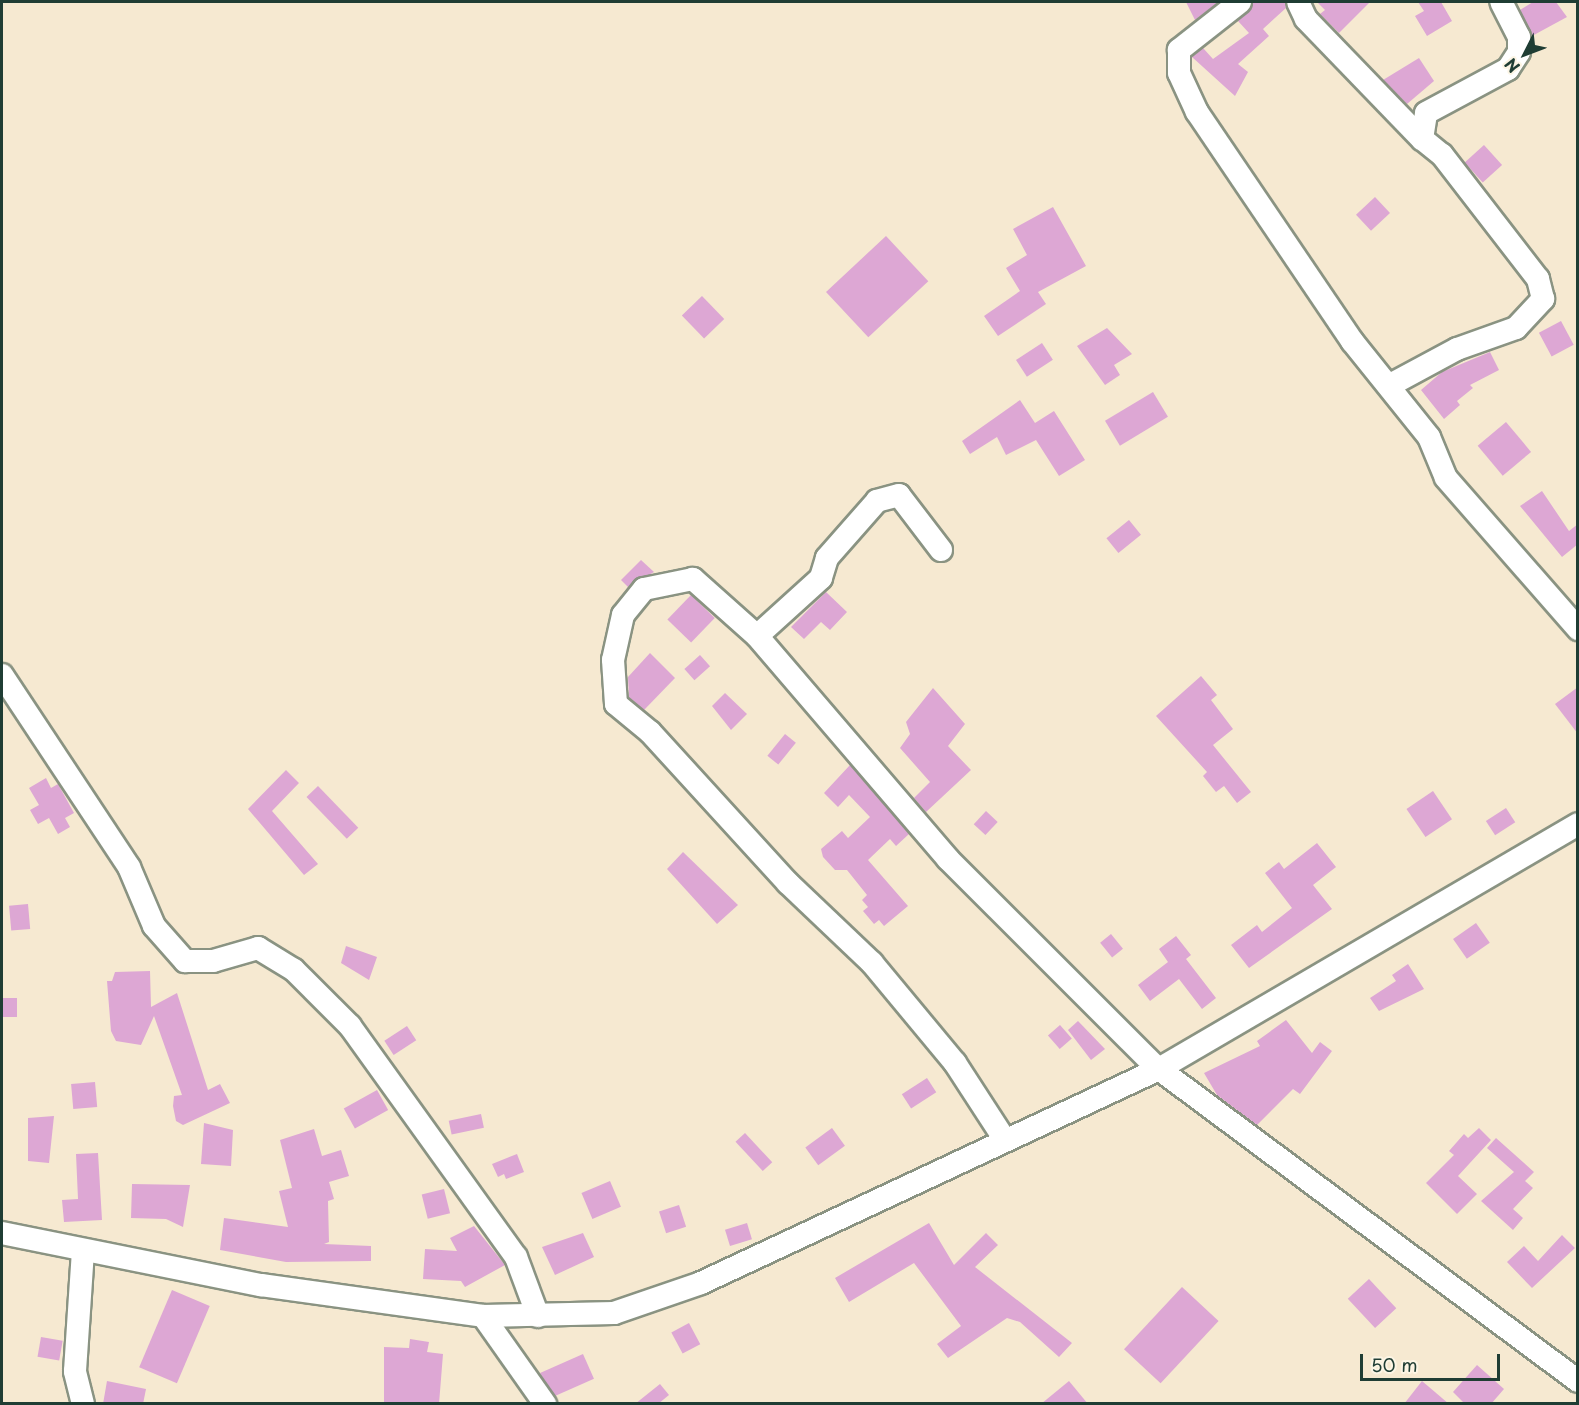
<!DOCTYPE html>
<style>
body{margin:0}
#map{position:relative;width:1579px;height:1405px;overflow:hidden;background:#f6e9d1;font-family:"Playpen Sans",sans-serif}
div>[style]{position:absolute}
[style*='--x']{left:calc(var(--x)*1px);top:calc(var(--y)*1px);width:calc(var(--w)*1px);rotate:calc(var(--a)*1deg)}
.building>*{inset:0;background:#dda7d4;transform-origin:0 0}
.roads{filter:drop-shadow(2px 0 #8a9382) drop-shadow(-2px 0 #8a9382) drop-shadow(0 2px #8a9382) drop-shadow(0 -2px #8a9382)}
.minor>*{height:22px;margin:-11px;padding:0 11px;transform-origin:11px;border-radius:11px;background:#fff}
span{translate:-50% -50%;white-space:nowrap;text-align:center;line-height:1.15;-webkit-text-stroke:4.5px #fcf5e5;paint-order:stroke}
.frame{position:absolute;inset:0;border:3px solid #1f3d34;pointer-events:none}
.north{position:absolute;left:1495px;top:24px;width:60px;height:60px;-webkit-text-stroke:4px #fcf5e5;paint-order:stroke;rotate:228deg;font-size:16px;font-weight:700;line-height:24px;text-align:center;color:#1f3d34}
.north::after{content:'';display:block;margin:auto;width:21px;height:27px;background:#1f3d34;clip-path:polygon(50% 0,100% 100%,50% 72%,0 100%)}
.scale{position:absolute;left:1360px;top:1354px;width:140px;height:27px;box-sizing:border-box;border:3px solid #1f3d34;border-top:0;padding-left:8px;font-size:18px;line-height:21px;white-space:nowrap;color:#1f3d34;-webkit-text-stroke:4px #fcf5e5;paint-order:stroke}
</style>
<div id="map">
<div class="building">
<div style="clip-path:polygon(1186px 2px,1219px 2px,1195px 20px)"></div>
<div style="clip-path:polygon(1253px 2px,1285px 2px,1286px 8px,1263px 29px,1269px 36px,1238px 64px,1248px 72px,1235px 96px,1192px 57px,1203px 48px,1213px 59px,1249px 33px,1238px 21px)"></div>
<div style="clip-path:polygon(1317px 2px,1370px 2px,1339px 33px,1320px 14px,1325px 10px)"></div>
<div style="clip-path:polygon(1418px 2px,1441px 2px,1452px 21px,1427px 36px,1415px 16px,1424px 11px)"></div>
<div style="clip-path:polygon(1533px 2px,1556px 2px,1567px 17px,1532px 36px,1520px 10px)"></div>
<div style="clip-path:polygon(1419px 58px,1434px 81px,1407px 104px,1383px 80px)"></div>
<div style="left:1484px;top:145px;width:27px;height:26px;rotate:48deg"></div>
<div style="left:1375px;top:197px;width:22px;height:26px;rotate:47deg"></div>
<div style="clip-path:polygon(1053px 207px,1086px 266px,1038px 292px,1046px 304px,998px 336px,984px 316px,1020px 291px,1006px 268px,1027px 255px,1013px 229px)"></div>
<div style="left:886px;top:236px;width:62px;height:82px;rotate:47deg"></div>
<div style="left:702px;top:296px;width:32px;height:28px;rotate:46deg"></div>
<div style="left:1561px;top:321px;width:27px;height:25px;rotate:62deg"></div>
<div style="clip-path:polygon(1107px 328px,1132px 354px,1114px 365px,1120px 375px,1105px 385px,1077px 346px)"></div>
<div style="left:1042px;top:343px;width:20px;height:31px;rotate:57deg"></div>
<div style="clip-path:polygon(1490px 352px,1499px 370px,1470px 385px,1473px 388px,1457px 401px,1460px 405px,1444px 419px,1421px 390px,1442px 372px)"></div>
<div style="left:1153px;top:392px;width:29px;height:56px;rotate:59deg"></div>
<div style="clip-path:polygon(1020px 400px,1035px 423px,1054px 411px,1085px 460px,1059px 476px,1036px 440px,1006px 455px,997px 437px,970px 454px,962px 441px)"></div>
<div style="left:1506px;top:422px;width:39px;height:37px;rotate:50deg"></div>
<div style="clip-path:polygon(1542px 491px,1569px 531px,1578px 524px,1578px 544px,1562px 557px,1520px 506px)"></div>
<div style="left:1129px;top:520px;width:19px;height:29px;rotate:51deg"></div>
<div style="clip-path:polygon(641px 560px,654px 572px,628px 587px,621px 580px)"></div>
<div style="clip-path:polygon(826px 592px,847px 612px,830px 630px,821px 622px,804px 639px,791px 627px)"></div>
<div style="left:691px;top:595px;width:33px;height:34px;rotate:44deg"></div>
<div style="clip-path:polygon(650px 653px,675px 678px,644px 710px,629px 697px,628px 677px)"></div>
<div style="left:700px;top:655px;width:15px;height:21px;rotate:48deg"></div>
<div style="clip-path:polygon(1201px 676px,1217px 695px,1211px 700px,1233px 729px,1213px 745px,1251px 792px,1237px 803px,1224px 786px,1216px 792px,1203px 776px,1207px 772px,1156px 716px)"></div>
<div style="clip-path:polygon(1578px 687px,1578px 734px,1555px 704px)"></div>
<div style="clip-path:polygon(933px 688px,965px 724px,948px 746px,971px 770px,926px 812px,914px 798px,930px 782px,900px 748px,910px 734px,906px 722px)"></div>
<div style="clip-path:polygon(725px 693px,747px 714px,731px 730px,712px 706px)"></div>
<div style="left:785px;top:734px;width:14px;height:28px;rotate:39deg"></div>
<div style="clip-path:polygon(850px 765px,909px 834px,896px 846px,890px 839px,868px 860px,908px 906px,884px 926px,879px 920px,874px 924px,863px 911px,868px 907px,862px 900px,867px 895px,847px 870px,835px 870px,823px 857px,821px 849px,842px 831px,848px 838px,870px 817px,849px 795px,838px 807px,824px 793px)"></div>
<div style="clip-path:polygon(286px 770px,299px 783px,272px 811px,318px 864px,304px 875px,248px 809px)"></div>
<div style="clip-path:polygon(46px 778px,51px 788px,58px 784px,74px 813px,65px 818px,70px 827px,58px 834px,49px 818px,38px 824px,30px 810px,39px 805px,29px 788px)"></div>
<div style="left:318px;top:786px;width:58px;height:16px;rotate:46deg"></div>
<div style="left:1433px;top:791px;width:34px;height:32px;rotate:56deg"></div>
<div style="left:1506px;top:808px;width:17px;height:24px;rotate:57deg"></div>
<div style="left:986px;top:811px;width:16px;height:18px;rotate:43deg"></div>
<div style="clip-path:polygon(1317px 843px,1336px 867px,1313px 885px,1332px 909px,1249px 968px,1231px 945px,1257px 925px,1262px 932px,1292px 908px,1265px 873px,1279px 862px,1284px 869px)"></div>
<div style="clip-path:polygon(683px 852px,738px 905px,717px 924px,667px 869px)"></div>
<div style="left:28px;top:904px;width:25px;height:19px;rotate:85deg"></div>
<div style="left:1476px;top:923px;width:24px;height:28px;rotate:55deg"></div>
<div style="left:1111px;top:934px;width:19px;height:14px;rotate:51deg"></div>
<div style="clip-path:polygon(1176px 936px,1191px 955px,1186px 959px,1216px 998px,1202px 1009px,1179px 979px,1150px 1001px,1138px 985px,1168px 962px,1159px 949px)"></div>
<div style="clip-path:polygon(346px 946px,377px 957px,369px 980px,341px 963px)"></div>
<div style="clip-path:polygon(1408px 964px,1424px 989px,1379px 1011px,1370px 998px,1396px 981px,1392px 975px)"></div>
<div style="clip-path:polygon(150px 971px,151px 1007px,177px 993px,208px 1090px,220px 1084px,230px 1103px,183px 1125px,176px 1121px,173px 1106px,174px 1096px,182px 1095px,154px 1016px,141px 1045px,116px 1041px,111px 1031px,107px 981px,112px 981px,115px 972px)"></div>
<div style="left:17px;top:998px;width:19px;height:15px;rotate:90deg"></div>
<div style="clip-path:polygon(1286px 1020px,1312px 1053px,1320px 1042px,1332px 1051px,1300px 1094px,1293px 1089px,1257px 1125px,1217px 1095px,1204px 1073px,1260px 1046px,1257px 1041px)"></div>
<div style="clip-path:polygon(1078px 1021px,1105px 1049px,1091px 1060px,1068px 1030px)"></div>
<div style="left:1060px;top:1025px;width:18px;height:16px;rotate:49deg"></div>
<div style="left:407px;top:1026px;width:17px;height:27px;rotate:57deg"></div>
<div style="left:927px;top:1078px;width:17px;height:30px;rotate:57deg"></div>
<div style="left:95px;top:1082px;width:25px;height:24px;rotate:85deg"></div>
<div style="left:377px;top:1090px;width:23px;height:38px;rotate:61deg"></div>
<div style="left:481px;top:1114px;width:14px;height:33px;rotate:78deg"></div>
<div style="clip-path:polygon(54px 1116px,49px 1163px,28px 1161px,28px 1118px)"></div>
<div style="clip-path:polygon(204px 1123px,233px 1130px,231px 1166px,201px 1164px)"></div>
<div style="left:832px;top:1128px;width:22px;height:33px;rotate:54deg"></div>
<div style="clip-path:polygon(1479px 1128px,1491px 1140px,1458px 1176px,1477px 1194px,1457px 1214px,1426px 1183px,1454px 1155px,1449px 1151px,1464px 1134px,1468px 1138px)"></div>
<div style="clip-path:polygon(314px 1129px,322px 1156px,341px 1150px,349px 1176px,329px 1182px,334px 1199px,328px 1201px,329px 1242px,324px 1244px,371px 1246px,371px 1261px,286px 1262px,220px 1250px,224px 1218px,288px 1227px,279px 1191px,292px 1188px,280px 1140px)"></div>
<div style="left:745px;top:1133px;width:40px;height:13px;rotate:47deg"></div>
<div style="clip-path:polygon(1496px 1138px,1534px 1172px,1525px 1181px,1533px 1188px,1513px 1209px,1523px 1218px,1513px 1230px,1481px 1201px,1514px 1172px,1487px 1148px)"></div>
<div style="clip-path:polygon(98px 1153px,102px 1220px,64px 1222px,62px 1200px,78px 1199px,76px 1154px)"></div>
<div style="clip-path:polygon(517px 1154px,524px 1172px,506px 1179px,504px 1174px,498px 1177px,492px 1164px)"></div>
<div style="left:610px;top:1181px;width:28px;height:31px;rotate:67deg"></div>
<div style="clip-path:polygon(132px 1184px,190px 1185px,183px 1227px,166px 1219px,131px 1218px)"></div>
<div style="left:444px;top:1189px;width:25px;height:23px;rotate:76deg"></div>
<div style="left:679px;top:1205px;width:23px;height:21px;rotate:72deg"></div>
<div style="left:747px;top:1223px;width:17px;height:23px;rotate:73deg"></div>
<div style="clip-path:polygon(929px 1223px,954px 1265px,986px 1233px,998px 1245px,975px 1267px,1072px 1343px,1059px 1357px,1020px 1322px,1007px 1318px,948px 1358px,937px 1344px,961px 1326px,914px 1263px,849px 1302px,835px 1278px)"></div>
<div style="clip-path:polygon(474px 1226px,505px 1265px,465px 1287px,461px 1281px,423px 1279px,425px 1249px,457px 1251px,450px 1238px)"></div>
<div style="clip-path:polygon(583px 1233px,594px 1257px,555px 1275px,542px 1247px)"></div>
<div style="clip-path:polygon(1562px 1235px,1575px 1248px,1532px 1288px,1507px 1262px,1524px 1246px,1538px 1261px)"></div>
<div style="left:1369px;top:1279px;width:40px;height:29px;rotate:47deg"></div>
<div style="left:1182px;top:1287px;width:50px;height:85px;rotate:43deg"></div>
<div style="left:172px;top:1290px;width:41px;height:84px;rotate:23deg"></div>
<div style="left:689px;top:1323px;width:24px;height:20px;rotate:62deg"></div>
<div style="left:41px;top:1337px;width:22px;height:20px;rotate:10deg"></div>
<div style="clip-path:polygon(410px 1339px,429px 1342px,427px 1352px,443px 1354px,439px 1404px,384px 1404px,384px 1347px,409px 1348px)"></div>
<div style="left:583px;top:1354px;width:27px;height:47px;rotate:66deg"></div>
<div style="clip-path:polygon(1477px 1365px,1504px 1389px,1491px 1404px,1465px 1404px,1453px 1392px)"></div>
<div style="clip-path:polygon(107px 1381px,146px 1389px,143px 1404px,103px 1404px)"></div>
<div style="clip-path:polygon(1069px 1381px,1088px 1404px,1041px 1404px)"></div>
<div style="clip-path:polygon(1422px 1381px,1449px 1404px,1404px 1404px)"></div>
<div style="clip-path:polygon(660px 1384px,669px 1395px,658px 1404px,635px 1404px)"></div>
</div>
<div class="roads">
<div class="minor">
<div style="--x:1240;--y:2;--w:78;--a:141.8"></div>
<div style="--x:1179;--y:50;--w:23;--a:90"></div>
<div style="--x:1179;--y:73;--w:43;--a:65.2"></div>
<div style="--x:1197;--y:112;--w:277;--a:55.9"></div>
<div style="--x:1352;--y:341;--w:123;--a:51.3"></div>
<div style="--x:1429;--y:437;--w:44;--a:67.5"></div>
<div style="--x:1446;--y:478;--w:201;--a:48.8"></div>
<div style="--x:1298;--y:2;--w:19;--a:65"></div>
<div style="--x:1306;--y:19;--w:167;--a:46"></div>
<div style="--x:1392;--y:384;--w:74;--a:-28.3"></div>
<div style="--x:1457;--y:349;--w:63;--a:-19.6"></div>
<div style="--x:1516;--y:328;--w:40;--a:-47"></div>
<div style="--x:1543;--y:299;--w:21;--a:-104"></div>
<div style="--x:1538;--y:279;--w:157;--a:-127.7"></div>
<div style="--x:1442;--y:155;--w:26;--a:-141"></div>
<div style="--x:1422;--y:139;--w:26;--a:-81"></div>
<div style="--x:1426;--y:113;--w:93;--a:-28.2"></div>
<div style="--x:1508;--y:69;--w:20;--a:-57"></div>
<div style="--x:1519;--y:52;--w:15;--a:-90"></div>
<div style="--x:1519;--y:37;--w:39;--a:-117"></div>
<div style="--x:941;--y:550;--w:69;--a:-127.4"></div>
<div style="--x:899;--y:495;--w:23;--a:165"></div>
<div style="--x:877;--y:501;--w:76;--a:131.3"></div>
<div style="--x:827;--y:558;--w:21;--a:107"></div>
<div style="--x:821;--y:578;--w:86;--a:137.8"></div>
<div style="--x:757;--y:636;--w:294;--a:49.4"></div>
<div style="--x:948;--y:859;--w:296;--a:45"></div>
<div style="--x:757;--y:636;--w:86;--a:-138.3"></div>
<div style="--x:693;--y:579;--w:50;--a:168.5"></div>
<div style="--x:644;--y:589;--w:33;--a:129"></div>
<div style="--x:623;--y:615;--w:46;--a:102.5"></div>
<div style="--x:613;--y:660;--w:44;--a:86.1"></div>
<div style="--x:616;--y:704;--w:44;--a:39.5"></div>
<div style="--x:650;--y:732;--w:205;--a:47.6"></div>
<div style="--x:788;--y:883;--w:116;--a:43.6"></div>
<div style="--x:872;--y:963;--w:130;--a:50.3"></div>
<div style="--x:955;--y:1063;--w:92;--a:57"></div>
<div style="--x:2;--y:675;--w:230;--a:56.5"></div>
<div style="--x:129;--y:867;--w:64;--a:67"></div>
<div style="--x:154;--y:926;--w:47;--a:48.5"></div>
<div style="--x:185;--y:961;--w:28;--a:0"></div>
<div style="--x:213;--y:961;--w:47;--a:-16.1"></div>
<div style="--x:258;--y:948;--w:42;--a:31.4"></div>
<div style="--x:294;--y:970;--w:79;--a:45"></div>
<div style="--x:350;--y:1026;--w:284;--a:54.3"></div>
<div style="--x:516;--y:1257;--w:63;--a:69.6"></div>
<div style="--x:1159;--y:1069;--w:522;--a:36.67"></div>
<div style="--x:2;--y:1233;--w:264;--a:11.4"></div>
<div style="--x:261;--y:1285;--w:224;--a:7.9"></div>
<div style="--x:483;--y:1316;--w:131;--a:-1.3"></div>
<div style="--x:614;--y:1313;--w:92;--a:-19"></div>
<div style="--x:701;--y:1283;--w:506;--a:-25.04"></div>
<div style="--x:1159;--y:1069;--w:485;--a:-30.3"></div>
<div style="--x:483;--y:1316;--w:108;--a:54.8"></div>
<div style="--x:83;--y:1404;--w:34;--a:-104"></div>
<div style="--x:75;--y:1371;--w:121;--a:-86.2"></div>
</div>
</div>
<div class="frame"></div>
<div class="north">N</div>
<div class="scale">50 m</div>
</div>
